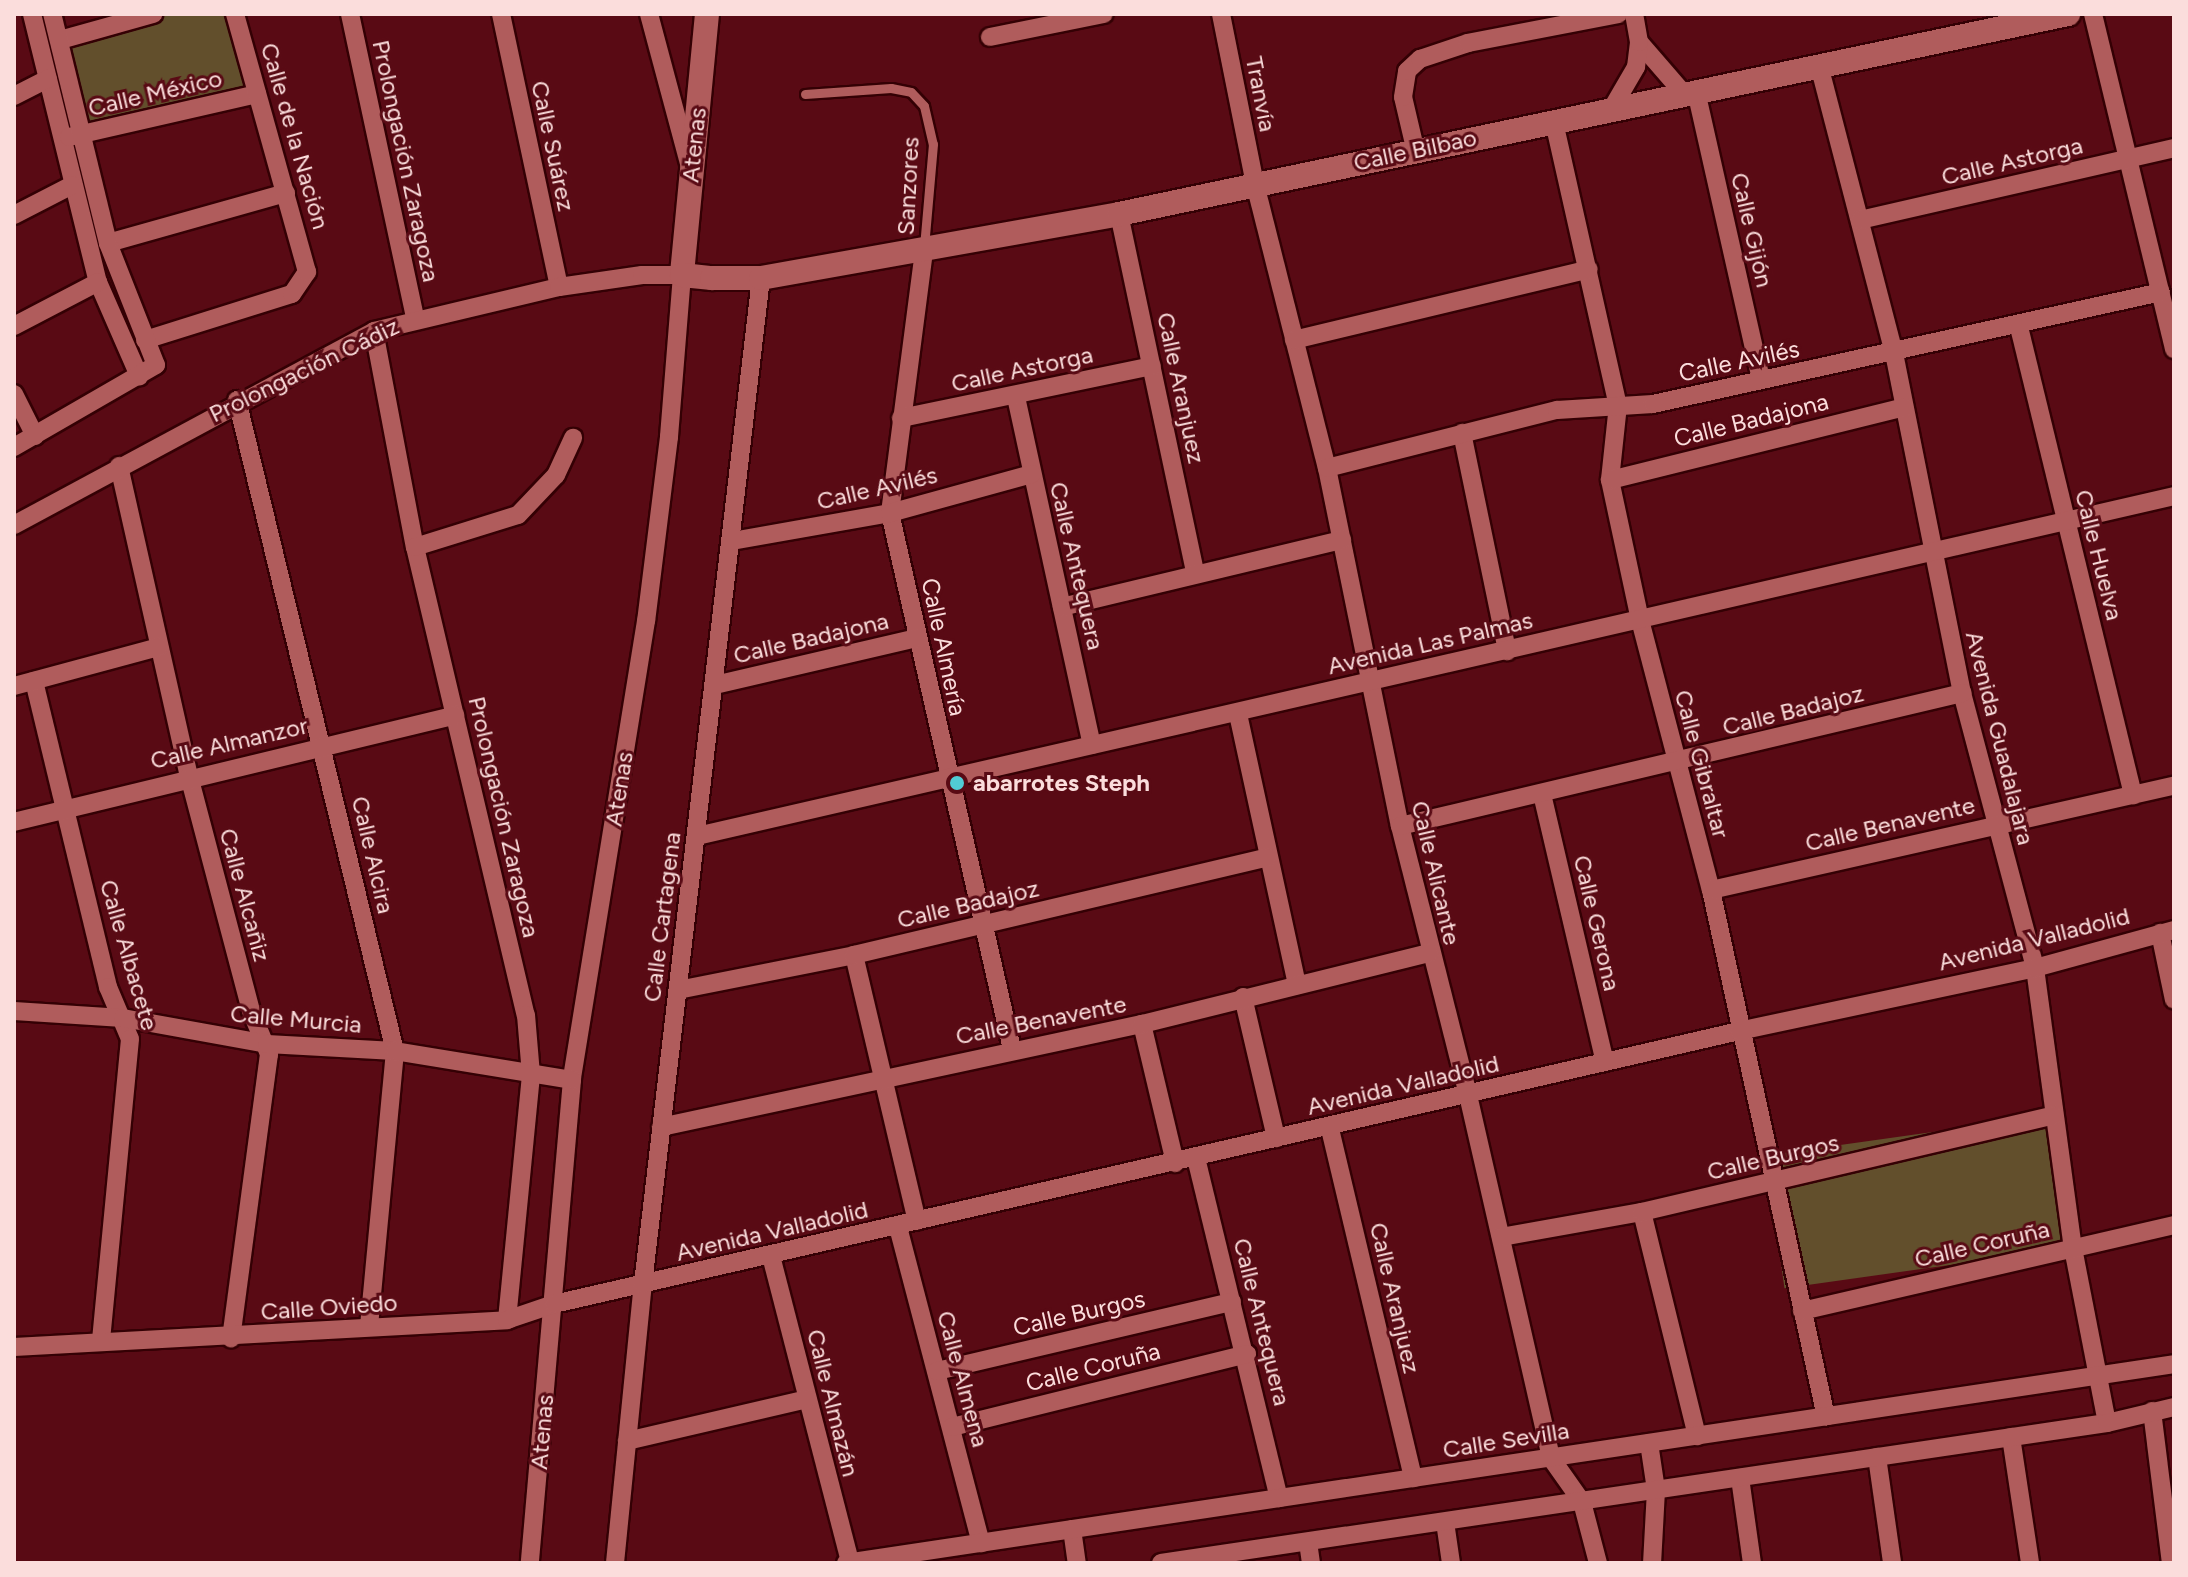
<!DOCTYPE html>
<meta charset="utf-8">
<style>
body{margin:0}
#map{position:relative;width:2188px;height:1577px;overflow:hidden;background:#590a14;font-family:Figtree,sans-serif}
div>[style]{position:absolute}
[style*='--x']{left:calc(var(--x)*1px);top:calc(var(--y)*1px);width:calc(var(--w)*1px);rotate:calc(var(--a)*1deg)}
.green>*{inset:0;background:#624f2c;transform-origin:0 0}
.roads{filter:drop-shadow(2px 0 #340004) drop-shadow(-2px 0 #340004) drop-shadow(0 2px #340004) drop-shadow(0 -2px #340004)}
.service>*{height:9px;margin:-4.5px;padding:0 4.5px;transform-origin:4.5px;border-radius:4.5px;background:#b05c5c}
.minor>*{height:18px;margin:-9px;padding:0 9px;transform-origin:9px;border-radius:9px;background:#b05c5c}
.tertiary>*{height:24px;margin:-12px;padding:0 12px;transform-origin:12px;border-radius:12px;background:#b05c5c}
.dots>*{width:22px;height:22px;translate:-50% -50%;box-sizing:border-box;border:4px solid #590a14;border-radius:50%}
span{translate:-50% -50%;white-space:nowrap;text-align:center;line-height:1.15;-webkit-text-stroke:6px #590a14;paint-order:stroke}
.street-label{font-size:24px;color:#fbdddc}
.poi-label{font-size:24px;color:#fbdddc;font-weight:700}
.left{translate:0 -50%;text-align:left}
.frame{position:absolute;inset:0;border:16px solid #fbdddc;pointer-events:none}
</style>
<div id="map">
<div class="green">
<div style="clip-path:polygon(153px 14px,235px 14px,257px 94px,81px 134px,60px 40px)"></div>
<div style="left:2054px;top:1115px;width:134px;height:291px;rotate:82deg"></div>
</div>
<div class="roads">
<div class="service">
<div style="--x:805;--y:94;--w:86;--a:-4"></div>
<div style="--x:891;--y:88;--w:20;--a:11"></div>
<div style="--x:911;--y:92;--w:19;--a:47"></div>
<div style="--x:924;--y:106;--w:39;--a:77"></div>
<div style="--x:933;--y:144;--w:103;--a:95"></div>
</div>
<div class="minor">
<div style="--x:32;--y:14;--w:276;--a:76.2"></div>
<div style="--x:98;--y:282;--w:103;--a:66.4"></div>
<div style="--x:350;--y:14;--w:311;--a:77.9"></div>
<div style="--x:501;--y:14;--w:279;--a:78"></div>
<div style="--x:649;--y:14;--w:158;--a:75"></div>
<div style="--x:1221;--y:14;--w:173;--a:78.7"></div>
<div style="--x:1255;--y:184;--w:293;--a:75.8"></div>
<div style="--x:1327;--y:468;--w:365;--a:78.5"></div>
<div style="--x:1400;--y:826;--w:277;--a:75.8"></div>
<div style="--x:1468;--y:1095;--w:372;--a:77.1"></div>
<div style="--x:1551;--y:1458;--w:54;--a:54.8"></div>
<div style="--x:1582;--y:1502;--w:63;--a:75.3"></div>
<div style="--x:2093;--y:14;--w:345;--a:76.4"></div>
<div style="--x:990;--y:37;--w:116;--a:-11.4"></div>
<div style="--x:60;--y:40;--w:97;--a:-15.6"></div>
<div style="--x:1639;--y:42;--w:69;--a:49.1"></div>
<div style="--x:1820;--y:69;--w:293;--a:75.4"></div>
<div style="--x:1894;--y:353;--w:347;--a:78.7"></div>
<div style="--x:1962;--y:693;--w:285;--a:75.1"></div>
<div style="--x:2035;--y:968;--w:283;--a:82.3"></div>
<div style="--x:2073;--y:1248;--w:178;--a:79"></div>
<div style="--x:1696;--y:91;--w:296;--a:77.3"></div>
<div style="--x:14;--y:96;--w:38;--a:-27"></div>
<div style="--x:1611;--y:110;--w:50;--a:-59.8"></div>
<div style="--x:1636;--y:67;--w:25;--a:-83"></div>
<div style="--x:1639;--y:42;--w:28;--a:-100"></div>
<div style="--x:1554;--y:122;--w:290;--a:77.3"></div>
<div style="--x:1618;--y:405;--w:75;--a:96.1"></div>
<div style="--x:1610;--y:480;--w:143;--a:77.9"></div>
<div style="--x:1640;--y:620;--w:279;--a:75.3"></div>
<div style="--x:1711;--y:890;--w:539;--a:77.69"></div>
<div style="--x:69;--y:137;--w:193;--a:-12.9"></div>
<div style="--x:1415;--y:148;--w:52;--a:-103.2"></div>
<div style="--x:1403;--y:97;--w:26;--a:-81"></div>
<div style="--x:1407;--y:71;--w:18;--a:-43"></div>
<div style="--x:1420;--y:59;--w:51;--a:-18.4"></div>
<div style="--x:1468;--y:43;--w:153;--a:-10.9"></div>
<div style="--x:1119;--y:214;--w:367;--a:78"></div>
<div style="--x:14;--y:215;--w:65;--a:-27.3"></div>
<div style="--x:1860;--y:220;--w:322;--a:-12.9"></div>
<div style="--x:108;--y:243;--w:185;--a:-15.7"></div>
<div style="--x:924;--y:251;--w:264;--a:97.4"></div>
<div style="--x:890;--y:513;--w:550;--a:77.18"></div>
<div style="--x:14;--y:326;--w:95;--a:-27.6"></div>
<div style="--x:2019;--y:327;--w:482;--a:76.3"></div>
<div style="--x:374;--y:331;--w:220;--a:79.3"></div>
<div style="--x:415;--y:547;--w:481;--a:76.7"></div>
<div style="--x:526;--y:1015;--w:60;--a:85.2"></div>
<div style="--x:531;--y:1075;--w:246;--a:95.6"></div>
<div style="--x:145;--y:340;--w:154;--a:-17.4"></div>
<div style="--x:292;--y:294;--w:27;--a:-56"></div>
<div style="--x:307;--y:272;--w:268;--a:-105.6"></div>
<div style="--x:1294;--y:340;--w:303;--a:-13.5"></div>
<div style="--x:14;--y:394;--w:47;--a:63.4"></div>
<div style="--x:1016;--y:397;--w:356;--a:77.7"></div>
<div style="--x:237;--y:400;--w:670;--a:76.36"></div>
<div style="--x:395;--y:1051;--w:277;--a:95.4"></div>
<div style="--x:901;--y:418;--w:256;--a:-11.7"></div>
<div style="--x:1462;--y:433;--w:223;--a:78.3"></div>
<div style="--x:14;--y:447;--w:164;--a:-30"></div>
<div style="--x:156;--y:365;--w:131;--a:-111.5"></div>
<div style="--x:108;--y:243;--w:236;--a:-103.7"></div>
<div style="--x:119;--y:466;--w:318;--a:77.3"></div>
<div style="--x:189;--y:776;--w:243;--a:75.2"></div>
<div style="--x:251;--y:1011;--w:47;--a:67.3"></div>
<div style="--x:269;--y:1054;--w:287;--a:97.6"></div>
<div style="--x:1327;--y:468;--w:237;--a:-14.2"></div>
<div style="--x:1557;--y:410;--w:96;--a:-3.6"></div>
<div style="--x:1653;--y:404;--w:520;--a:-12.43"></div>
<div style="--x:1610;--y:480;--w:303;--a:-13.9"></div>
<div style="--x:14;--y:525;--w:409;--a:-28.3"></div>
<div style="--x:374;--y:331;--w:190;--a:-13.4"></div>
<div style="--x:559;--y:287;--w:84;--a:-8.2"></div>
<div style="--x:642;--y:275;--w:40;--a:0"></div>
<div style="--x:682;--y:275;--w:163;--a:94.6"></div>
<div style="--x:669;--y:437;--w:185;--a:97.1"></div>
<div style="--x:646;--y:621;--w:465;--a:99.2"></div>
<div style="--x:572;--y:1080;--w:485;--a:95"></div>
<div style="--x:732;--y:541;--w:160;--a:-10"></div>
<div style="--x:890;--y:513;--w:147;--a:-15.4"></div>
<div style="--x:415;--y:547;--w:108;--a:-17.3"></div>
<div style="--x:518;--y:515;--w:55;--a:-46.5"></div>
<div style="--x:556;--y:475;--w:41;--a:-65.3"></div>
<div style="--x:1062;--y:607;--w:288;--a:-13.5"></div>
<div style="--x:34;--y:681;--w:315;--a:76.4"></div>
<div style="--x:108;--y:987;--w:56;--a:67.1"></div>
<div style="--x:130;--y:1039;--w:304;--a:95.5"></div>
<div style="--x:715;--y:685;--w:207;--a:-13.1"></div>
<div style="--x:14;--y:686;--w:150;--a:-15.1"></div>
<div style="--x:1238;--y:714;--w:277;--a:77.7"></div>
<div style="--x:1542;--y:794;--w:275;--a:76.8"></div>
<div style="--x:14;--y:822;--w:454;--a:-13.6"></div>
<div style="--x:1400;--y:826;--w:578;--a:-13.31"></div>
<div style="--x:697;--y:836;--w:1516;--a:-12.96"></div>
<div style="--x:1711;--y:890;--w:475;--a:-12.7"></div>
<div style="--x:2160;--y:933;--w:68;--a:78.2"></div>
<div style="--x:854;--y:955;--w:273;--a:76.7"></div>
<div style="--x:678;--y:990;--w:179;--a:-11.2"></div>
<div style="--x:854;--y:955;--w:425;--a:-13.3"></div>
<div style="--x:1243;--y:997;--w:145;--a:76.8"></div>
<div style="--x:14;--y:1011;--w:109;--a:3.7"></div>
<div style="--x:123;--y:1018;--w:146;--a:10.2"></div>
<div style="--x:267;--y:1044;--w:128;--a:3.1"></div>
<div style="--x:395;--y:1051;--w:179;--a:9.3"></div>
<div style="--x:1142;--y:1024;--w:143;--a:76.6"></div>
<div style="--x:661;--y:1127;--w:492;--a:-12.1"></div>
<div style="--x:1142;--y:1024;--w:296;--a:-13.9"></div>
<div style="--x:1330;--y:1129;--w:359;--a:76.6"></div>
<div style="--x:1196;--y:1158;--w:350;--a:76.3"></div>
<div style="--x:1642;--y:1212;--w:231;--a:76.2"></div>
<div style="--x:898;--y:1227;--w:327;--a:75.3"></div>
<div style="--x:1501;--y:1237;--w:143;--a:-10.1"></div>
<div style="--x:1642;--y:1212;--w:423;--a:-13.2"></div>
<div style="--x:771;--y:1256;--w:316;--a:75.5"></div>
<div style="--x:1802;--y:1311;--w:382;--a:-13"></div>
<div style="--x:14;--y:1347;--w:494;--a:-3.1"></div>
<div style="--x:507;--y:1320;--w:50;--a:-18.8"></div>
<div style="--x:554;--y:1304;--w:1216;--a:-12.97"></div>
<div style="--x:1739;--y:1031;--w:303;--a:-12"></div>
<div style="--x:2035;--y:968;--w:144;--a:-15.3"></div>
<div style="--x:937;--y:1371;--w:303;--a:-13.2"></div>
<div style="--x:2152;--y:1411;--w:153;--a:82.9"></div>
<div style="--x:952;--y:1427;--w:304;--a:-13.9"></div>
<div style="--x:2011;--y:1437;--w:127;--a:81.4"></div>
<div style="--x:627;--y:1441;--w:185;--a:-13.1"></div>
<div style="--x:1649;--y:1443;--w:48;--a:81.5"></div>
<div style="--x:1656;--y:1490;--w:73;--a:93.1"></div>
<div style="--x:1877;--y:1457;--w:107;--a:81.9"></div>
<div style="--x:1740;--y:1478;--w:86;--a:82"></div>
<div style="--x:1445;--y:1522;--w:41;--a:81.7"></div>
<div style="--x:1072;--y:1529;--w:34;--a:82"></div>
<div style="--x:1308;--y:1542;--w:21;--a:82"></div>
<div style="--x:615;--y:1563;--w:280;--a:-84.3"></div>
<div style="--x:643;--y:1284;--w:1013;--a:-83.31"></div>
<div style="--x:846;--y:1563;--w:1343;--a:-8.52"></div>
<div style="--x:1161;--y:1563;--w:956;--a:-8.42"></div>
<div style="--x:2107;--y:1423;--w:69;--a:-13.4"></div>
</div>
<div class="tertiary">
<div style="--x:707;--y:14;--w:262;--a:95.5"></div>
<div style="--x:682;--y:275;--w:30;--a:6"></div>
<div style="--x:712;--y:278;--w:49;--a:0"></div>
<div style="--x:761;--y:278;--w:364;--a:-10.1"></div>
<div style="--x:1119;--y:214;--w:970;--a:-11.9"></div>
</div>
</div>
<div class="dots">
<div style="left:957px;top:783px;background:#51ccd4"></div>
</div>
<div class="street-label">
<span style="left:155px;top:93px;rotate:-13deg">Calle México</span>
<span style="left:1261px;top:94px;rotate:79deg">Tranvía</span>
<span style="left:295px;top:136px;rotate:74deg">Calle de la Nación</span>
<span style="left:694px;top:145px;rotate:-84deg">Atenas</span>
<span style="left:553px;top:146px;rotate:78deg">Calle Suárez</span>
<span style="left:1415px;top:150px;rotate:-12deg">Calle Bilbao</span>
<span style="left:406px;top:161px;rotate:78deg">Prolongación Zaragoza</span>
<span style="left:2012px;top:161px;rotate:-13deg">Calle Astorga</span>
<span style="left:908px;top:186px;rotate:-87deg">Sanzores</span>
<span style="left:1752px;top:230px;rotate:77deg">Calle Gijón</span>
<span style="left:1739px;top:361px;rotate:-12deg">Calle Avilés</span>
<span style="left:1022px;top:369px;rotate:-12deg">Calle Astorga</span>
<span style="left:304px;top:370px;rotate:-26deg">Prolongación Cádiz</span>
<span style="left:1181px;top:388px;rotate:78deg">Calle Aranjuez</span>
<span style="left:1751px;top:420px;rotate:-14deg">Calle Badajona</span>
<span style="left:877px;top:488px;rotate:-13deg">Calle Avilés</span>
<span style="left:2099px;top:555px;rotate:76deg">Calle Huelva</span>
<span style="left:1077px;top:566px;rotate:77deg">Calle Antequera</span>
<span style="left:811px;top:638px;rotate:-13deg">Calle Badajona</span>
<span style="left:1430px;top:643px;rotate:-13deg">Avenida Las Palmas</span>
<span style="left:944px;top:647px;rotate:78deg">Calle Almería</span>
<span style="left:1793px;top:710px;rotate:-14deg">Calle Badajoz</span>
<span style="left:2000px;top:738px;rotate:76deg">Avenida Guadalajara</span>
<span style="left:229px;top:743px;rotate:-13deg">Calle Almanzor</span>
<span style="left:1702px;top:764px;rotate:75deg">Calle Gibraltar</span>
<span style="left:619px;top:789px;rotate:-81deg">Atenas</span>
<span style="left:504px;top:817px;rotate:77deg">Prolongación Zaragoza</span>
<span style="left:1890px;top:824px;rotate:-13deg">Calle Benavente</span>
<span style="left:373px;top:855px;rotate:77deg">Calle Alcira</span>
<span style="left:1436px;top:873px;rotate:77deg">Calle Alicante</span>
<span style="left:245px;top:895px;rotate:75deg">Calle Alcañiz</span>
<span style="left:968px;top:904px;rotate:-13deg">Calle Badajoz</span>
<span style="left:662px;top:917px;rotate:-83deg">Calle Cartagena</span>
<span style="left:1597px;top:923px;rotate:77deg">Calle Gerona</span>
<span style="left:2034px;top:939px;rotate:-14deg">Avenida Valladolid</span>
<span style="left:129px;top:955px;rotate:74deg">Calle Albacete</span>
<span style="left:296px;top:1019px;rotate:5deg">Calle Murcia</span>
<span style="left:1041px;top:1020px;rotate:-11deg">Calle Benavente</span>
<span style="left:1403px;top:1085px;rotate:-13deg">Avenida Valladolid</span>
<span style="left:1773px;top:1157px;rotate:-13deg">Calle Burgos</span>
<span style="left:772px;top:1231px;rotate:-13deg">Avenida Valladolid</span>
<span style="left:1982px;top:1244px;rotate:-13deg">Calle Coruña</span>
<span style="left:1395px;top:1298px;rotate:77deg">Calle Aranjuez</span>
<span style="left:329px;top:1307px;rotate:-4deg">Calle Oviedo</span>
<span style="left:1079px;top:1313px;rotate:-13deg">Calle Burgos</span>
<span style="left:1262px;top:1322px;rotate:76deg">Calle Antequera</span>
<span style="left:1093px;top:1367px;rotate:-14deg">Calle Coruña</span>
<span style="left:963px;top:1379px;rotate:75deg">Calle Almena</span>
<span style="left:833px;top:1403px;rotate:76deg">Calle Almazán</span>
<span style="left:542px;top:1432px;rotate:-85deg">Atenas</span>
<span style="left:1506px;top:1440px;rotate:-9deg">Calle Sevilla</span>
</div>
<div class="poi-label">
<span class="left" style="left:973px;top:783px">abarrotes Steph</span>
</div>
<div class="frame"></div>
</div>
